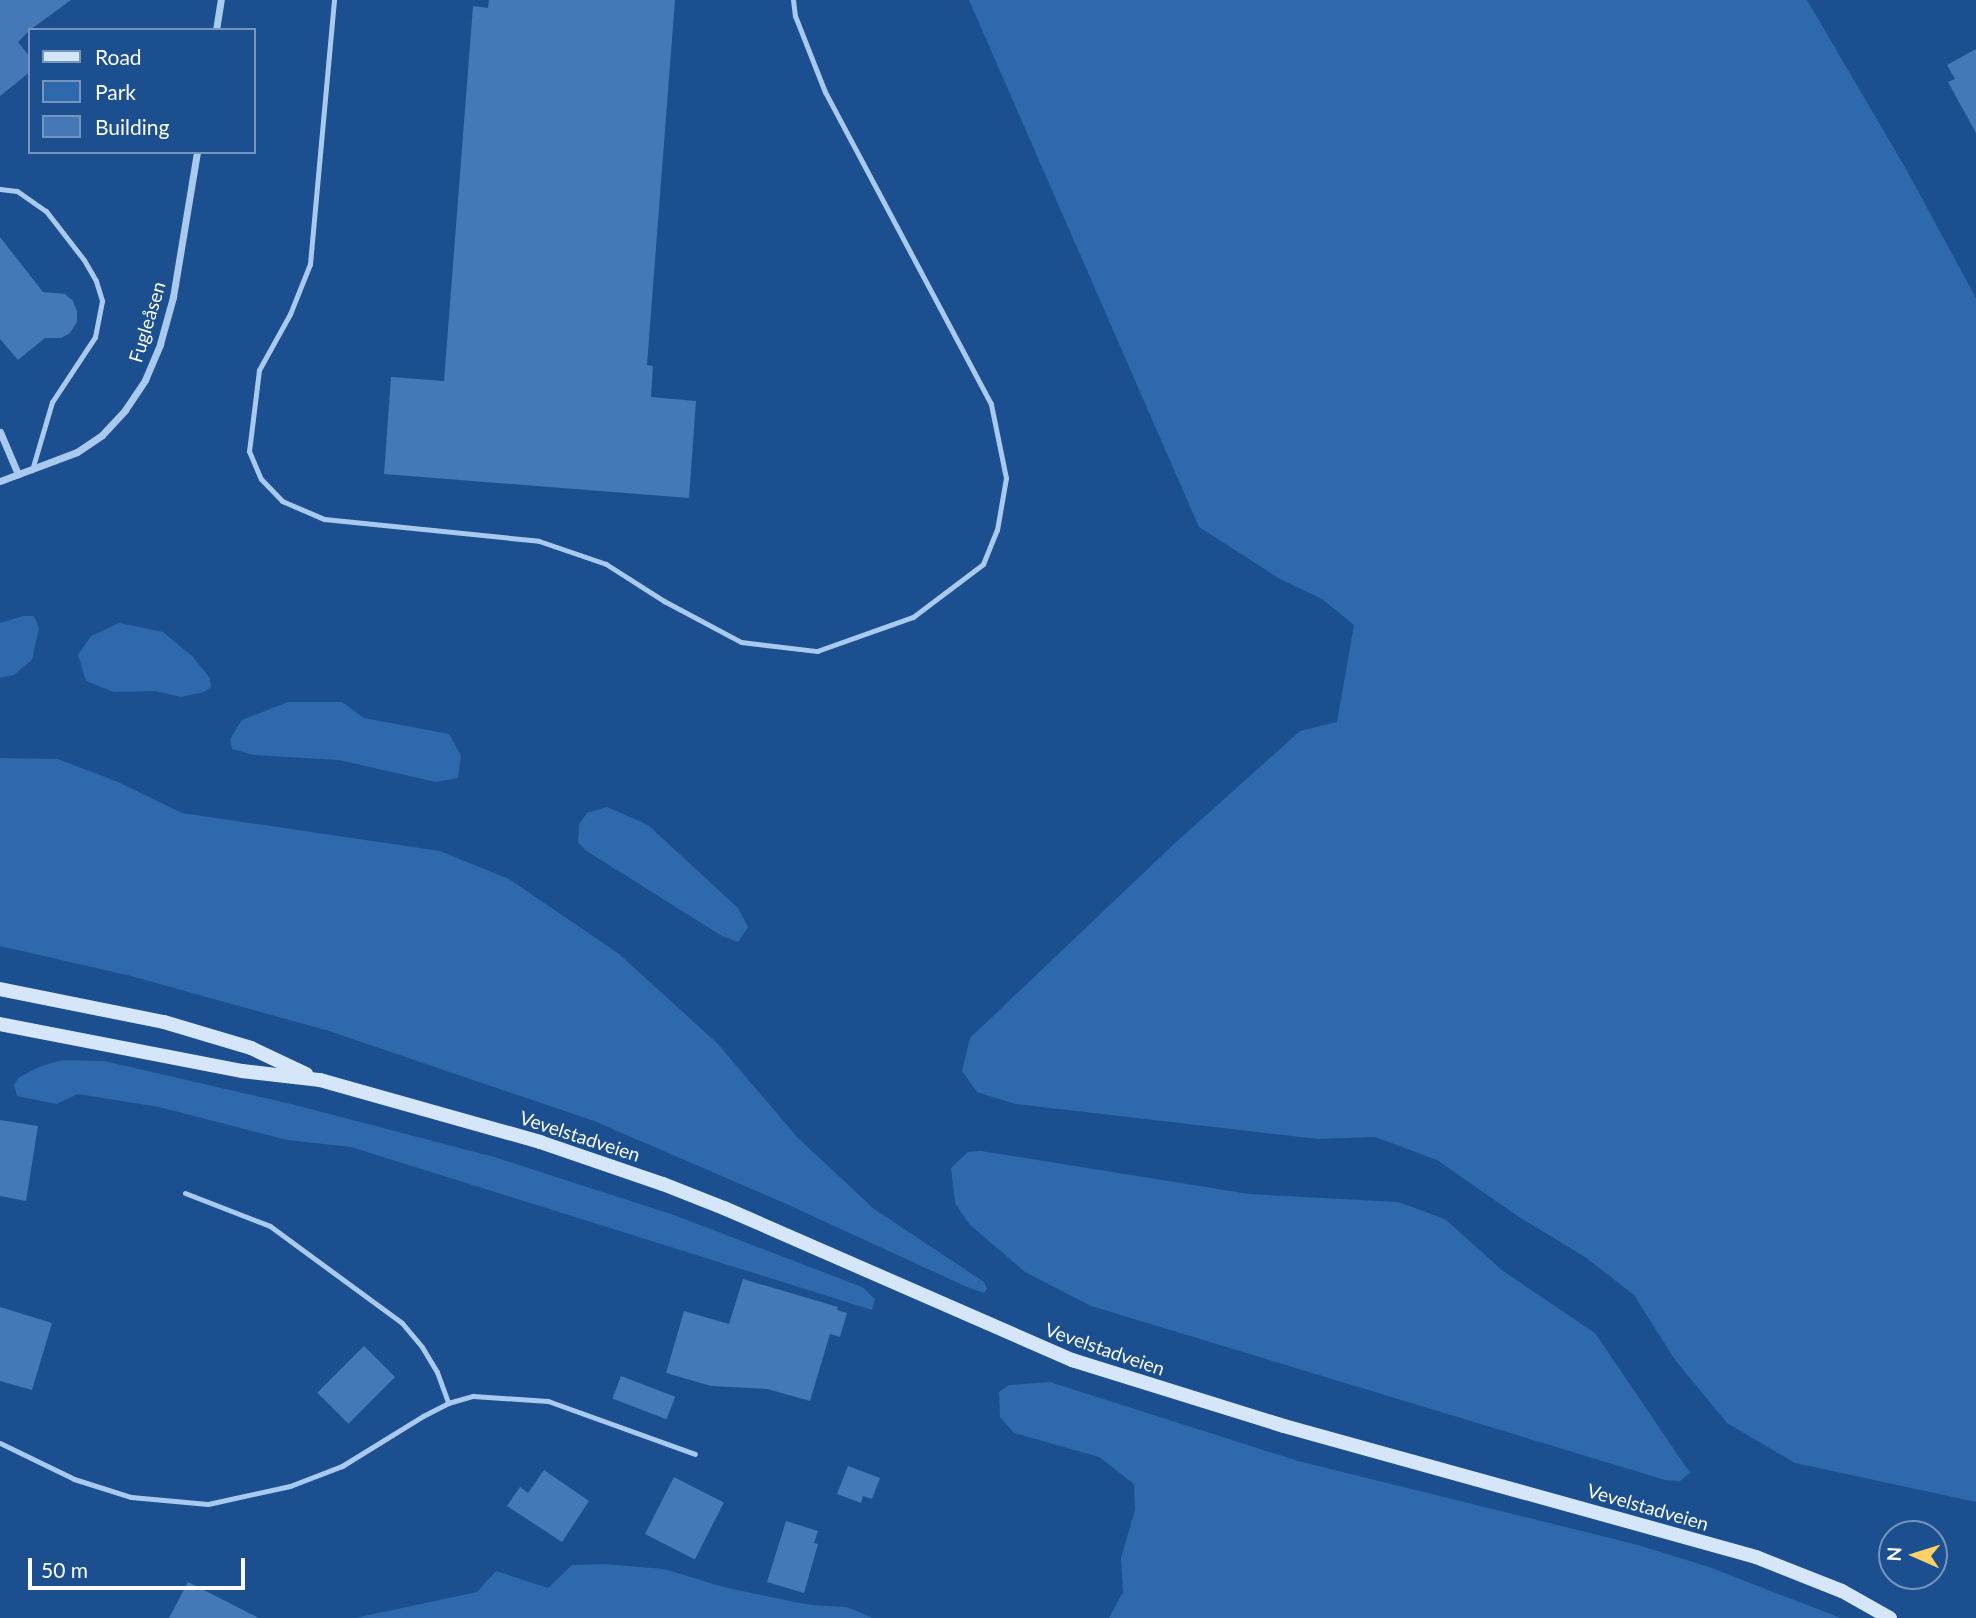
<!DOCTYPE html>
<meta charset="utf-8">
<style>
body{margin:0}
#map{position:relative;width:1976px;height:1618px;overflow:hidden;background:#1b4f8f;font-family:Lato,sans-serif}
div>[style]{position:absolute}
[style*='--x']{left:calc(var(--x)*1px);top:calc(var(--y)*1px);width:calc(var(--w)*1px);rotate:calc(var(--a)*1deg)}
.green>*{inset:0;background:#2e69ad}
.building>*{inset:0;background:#4478b7;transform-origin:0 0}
.lane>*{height:5px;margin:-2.5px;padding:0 2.5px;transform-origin:2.5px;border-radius:2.5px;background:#a9c9ee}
.street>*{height:7px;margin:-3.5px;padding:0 3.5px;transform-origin:3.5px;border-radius:3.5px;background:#a9c9ee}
.secondary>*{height:14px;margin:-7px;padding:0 7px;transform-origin:7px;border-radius:7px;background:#d6e6fa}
span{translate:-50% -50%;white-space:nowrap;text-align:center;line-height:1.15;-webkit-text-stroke:5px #1b4f8f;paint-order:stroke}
.street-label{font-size:19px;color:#fff}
.legend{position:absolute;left:28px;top:28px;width:228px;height:126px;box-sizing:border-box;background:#1b4f8f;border:2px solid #7695bc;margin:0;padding:9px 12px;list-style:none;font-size:21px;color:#fff}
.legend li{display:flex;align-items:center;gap:14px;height:35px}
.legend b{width:35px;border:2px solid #7695bc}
.north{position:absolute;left:1878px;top:1520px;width:70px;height:70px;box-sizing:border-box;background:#1b4f8f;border:2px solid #7695bc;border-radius:50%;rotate:273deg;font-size:19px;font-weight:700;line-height:28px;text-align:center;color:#fff}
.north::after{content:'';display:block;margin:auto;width:24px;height:32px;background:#ffd166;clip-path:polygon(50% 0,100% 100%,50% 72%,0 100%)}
.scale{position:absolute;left:28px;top:1558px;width:217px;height:32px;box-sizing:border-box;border:4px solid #fff;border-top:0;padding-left:9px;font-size:21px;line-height:24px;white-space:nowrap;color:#fff;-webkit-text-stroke:5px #1b4f8f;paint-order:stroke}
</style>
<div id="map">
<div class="green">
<div style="clip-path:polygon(969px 0,1807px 0,1906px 169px,1976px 298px,1976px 1502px,1795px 1463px,1727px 1423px,1675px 1360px,1634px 1295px,1585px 1257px,1519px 1217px,1437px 1160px,1375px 1137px,1318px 1139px,1015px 1104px,977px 1092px,962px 1071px,970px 1038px,1174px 844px,1300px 731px,1337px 722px,1354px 625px,1322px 599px,1280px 579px,1199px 527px)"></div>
<div style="clip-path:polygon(23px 616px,34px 616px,39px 628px,32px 660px,14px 675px,0 678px,0 623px)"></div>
<div style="clip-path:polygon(119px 623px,163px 632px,192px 656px,210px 678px,211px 687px,204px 692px,181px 697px,155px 691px,114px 692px,86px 681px,78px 655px,91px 636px)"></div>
<div style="clip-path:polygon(288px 702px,342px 702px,364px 718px,449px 734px,461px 756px,458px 778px,436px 782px,339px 760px,254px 755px,232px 749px,230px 739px,242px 720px)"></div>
<div style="clip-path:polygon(0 758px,58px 759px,118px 782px,182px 813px,440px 851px,509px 879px,619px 954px,718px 1044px,797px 1137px,874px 1209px,984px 1282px,987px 1289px,984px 1293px,967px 1287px,782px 1202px,594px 1121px,329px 1031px,131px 976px,0 946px)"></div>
<div style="clip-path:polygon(607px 807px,648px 825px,738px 908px,748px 927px,738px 942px,722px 936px,585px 850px,578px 842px,579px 824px,587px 813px)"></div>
<div style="clip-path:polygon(63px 1060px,104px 1061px,295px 1105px,494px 1157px,674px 1215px,862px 1287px,875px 1299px,872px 1310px,351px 1147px,287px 1140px,159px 1107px,78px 1094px,56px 1104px,17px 1096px,14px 1085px,18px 1078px,41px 1066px)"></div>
<div style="clip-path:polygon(981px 1151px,1249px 1194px,1398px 1202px,1445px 1219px,1503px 1271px,1595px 1333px,1690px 1473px,1680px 1481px,1665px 1480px,1091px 1306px,1025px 1272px,969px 1224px,955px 1203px,951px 1168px,968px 1152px)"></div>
<div style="clip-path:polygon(1050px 1382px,1298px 1461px,1638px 1545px,1709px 1567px,1841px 1618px,1109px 1618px,1123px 1592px,1121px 1558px,1135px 1510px,1134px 1484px,1099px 1457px,1014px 1433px,1000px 1417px,999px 1392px,1009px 1385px)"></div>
<div style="clip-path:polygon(605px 1564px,664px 1569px,727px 1588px,810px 1605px,847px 1607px,873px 1618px,355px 1618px,477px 1592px,496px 1571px,548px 1588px,572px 1565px)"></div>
</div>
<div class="building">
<div style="clip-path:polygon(0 0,71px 0,30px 30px,18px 42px,30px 57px,30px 72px,0 96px)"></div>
<div style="clip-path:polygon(489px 0,675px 0,647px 365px,653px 366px,651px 397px,696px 401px,689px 498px,384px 474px,391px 377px,444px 381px,473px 6px,488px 8px)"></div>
<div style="clip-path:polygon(1976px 49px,1976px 133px,1948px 82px,1955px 79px,1947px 65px)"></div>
<div style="clip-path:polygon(0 237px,43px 292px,65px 294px,73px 301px,77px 311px,77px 322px,70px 333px,61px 338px,45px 338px,18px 360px,0 339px)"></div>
<div style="clip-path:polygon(0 1120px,38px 1126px,26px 1201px,0 1196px)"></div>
<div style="clip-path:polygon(743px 1279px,838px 1307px,837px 1310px,847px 1313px,840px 1337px,830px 1334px,810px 1401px,767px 1389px,711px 1386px,666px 1373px,684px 1311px,729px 1324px)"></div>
<div style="clip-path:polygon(0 1307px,52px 1323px,32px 1390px,0 1381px)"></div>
<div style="left:364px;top:1346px;width:44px;height:66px;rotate:45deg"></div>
<div style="left:621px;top:1376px;width:58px;height:24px;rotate:21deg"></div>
<div style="clip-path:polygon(848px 1466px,880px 1478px,872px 1499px,863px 1496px,861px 1503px,837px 1494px)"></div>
<div style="clip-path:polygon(544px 1470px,589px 1501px,562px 1542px,507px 1506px,520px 1487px,528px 1493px)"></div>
<div style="left:674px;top:1477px;width:56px;height:64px;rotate:27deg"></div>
<div style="clip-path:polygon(786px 1521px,818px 1531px,814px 1543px,818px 1544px,804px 1593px,767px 1582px)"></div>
<div style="clip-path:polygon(188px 1582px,259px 1618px,169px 1618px)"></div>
</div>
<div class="lane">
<div style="--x:334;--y:0;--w:265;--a:95.2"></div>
<div style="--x:310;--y:264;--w:54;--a:111.8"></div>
<div style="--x:290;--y:314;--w:64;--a:119"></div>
<div style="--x:259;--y:370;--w:82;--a:97"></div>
<div style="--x:249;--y:451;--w:30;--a:67"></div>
<div style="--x:261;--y:479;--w:30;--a:46"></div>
<div style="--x:282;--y:501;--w:46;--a:23.2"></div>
<div style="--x:324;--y:519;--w:216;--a:5.8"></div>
<div style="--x:539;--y:541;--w:71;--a:18.9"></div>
<div style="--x:606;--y:564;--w:69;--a:32.5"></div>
<div style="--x:664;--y:601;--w:87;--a:28"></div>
<div style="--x:741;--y:642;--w:77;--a:6.8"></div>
<div style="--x:817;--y:651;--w:102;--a:-19.5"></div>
<div style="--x:913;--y:617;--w:88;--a:-37.1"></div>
<div style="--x:983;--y:564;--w:37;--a:-68"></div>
<div style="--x:997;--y:530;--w:53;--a:-80.2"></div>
<div style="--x:1006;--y:478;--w:76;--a:-101.5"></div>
<div style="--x:991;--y:404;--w:353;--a:-118"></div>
<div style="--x:825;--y:92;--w:82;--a:-111.5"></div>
<div style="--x:795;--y:16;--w:16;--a:-97"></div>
<div style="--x:0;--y:189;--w:17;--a:7"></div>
<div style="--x:17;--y:191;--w:35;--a:35"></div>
<div style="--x:46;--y:211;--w:62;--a:52.2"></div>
<div style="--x:84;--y:260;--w:24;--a:60"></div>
<div style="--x:96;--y:281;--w:21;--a:73"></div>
<div style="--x:102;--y:301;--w:37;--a:101"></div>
<div style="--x:95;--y:337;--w:78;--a:123.5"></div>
<div style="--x:52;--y:402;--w:71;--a:106.4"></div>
<div style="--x:185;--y:1193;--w:91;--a:21.2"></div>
<div style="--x:270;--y:1226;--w:164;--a:36.3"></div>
<div style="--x:402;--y:1323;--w:31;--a:50"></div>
<div style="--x:422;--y:1347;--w:29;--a:59"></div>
<div style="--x:437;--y:1372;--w:33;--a:70"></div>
<div style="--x:0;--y:1443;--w:82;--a:25.9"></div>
<div style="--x:74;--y:1479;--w:60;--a:17.5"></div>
<div style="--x:131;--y:1497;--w:77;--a:5.2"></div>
<div style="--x:208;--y:1504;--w:84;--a:-12.4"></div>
<div style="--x:290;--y:1486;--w:56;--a:-21"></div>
<div style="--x:342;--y:1466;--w:95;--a:-31.7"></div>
<div style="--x:423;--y:1416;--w:28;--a:-27"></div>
<div style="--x:448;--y:1403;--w:26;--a:-16"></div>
<div style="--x:473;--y:1396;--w:75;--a:3.8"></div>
<div style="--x:548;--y:1401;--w:156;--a:19.8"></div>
</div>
<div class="street">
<div style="--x:216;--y:30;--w:30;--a:-81"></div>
<div style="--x:0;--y:432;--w:46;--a:66.8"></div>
<div style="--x:0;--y:481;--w:82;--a:-20.6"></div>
<div style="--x:77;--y:452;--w:30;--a:-34"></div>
<div style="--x:102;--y:435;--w:34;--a:-47"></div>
<div style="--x:125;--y:410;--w:36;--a:-56"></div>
<div style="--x:145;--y:380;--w:39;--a:-67"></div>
<div style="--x:160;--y:344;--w:49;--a:-74.5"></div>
<div style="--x:173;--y:297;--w:147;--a:-80.6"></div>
</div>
<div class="secondary">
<div style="--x:0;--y:989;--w:167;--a:11.4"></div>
<div style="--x:164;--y:1022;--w:91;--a:16.6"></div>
<div style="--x:251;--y:1048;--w:61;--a:25.3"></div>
<div style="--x:0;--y:1024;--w:247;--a:11"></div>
<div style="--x:242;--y:1071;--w:79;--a:6.6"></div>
<div style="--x:320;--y:1080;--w:229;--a:15.7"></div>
<div style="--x:540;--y:1142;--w:130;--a:18.9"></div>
<div style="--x:663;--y:1184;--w:66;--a:21.5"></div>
<div style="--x:724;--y:1208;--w:380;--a:23.6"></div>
<div style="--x:1072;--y:1360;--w:222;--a:17.3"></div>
<div style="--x:1284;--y:1426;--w:490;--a:15.5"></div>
<div style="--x:1756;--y:1557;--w:92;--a:21.6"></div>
<div style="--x:1842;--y:1591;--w:55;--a:29.4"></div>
</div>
<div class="street-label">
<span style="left:147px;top:322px;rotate:-73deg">Fugleåsen</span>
<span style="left:580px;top:1136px;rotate:18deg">Vevelstadveien</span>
<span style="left:1105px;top:1349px;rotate:19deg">Vevelstadveien</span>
<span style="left:1648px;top:1507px;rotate:16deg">Vevelstadveien</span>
</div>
<ul class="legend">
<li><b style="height:9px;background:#d6e6fa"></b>Road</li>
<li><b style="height:19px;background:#2e69ad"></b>Park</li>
<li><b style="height:19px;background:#4478b7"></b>Building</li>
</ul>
<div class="north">N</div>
<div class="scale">50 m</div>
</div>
